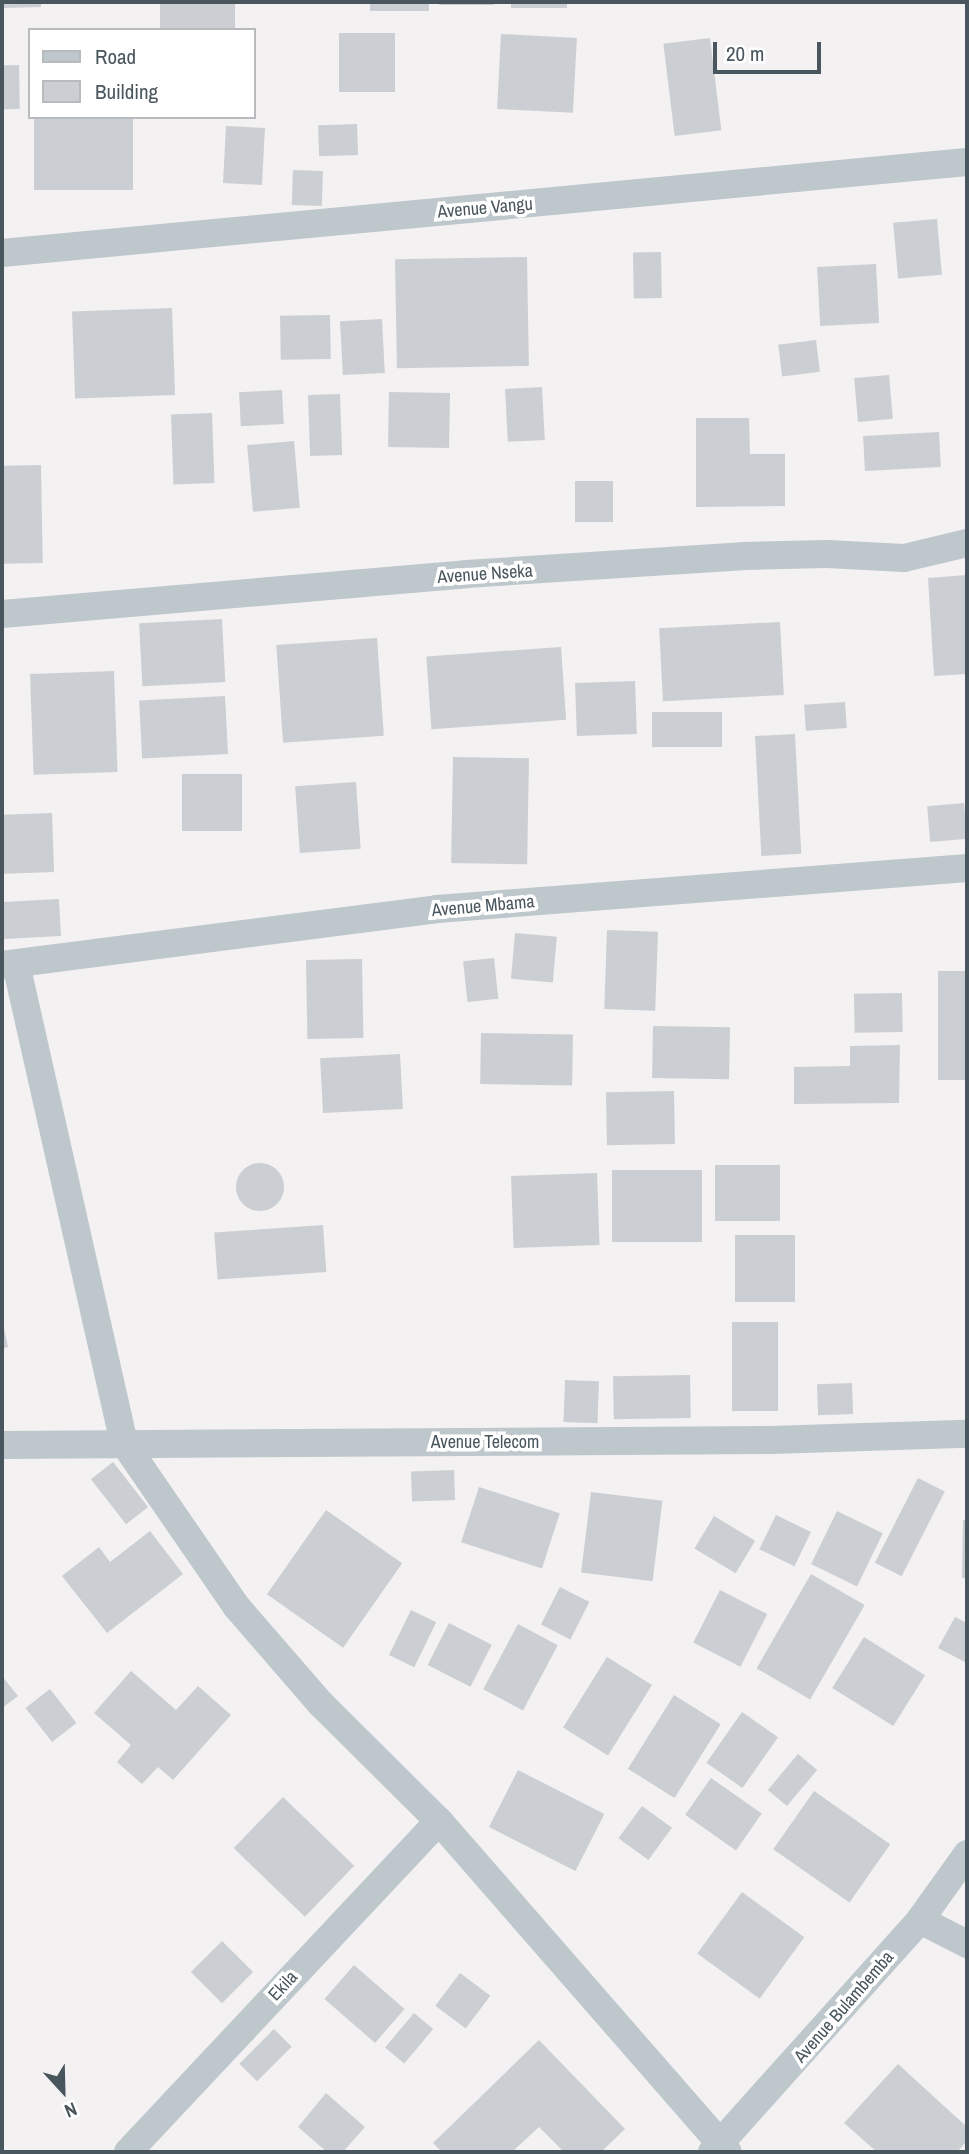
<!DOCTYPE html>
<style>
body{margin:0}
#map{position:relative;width:969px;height:2154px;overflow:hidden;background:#f3f1f1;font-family:"Archivo Narrow",sans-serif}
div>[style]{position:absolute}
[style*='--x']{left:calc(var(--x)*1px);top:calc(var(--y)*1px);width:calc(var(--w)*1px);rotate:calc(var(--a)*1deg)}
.building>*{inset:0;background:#cbcfd3;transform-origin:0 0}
.round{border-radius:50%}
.minor>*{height:28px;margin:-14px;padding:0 14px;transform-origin:14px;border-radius:14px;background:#bdc7cc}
span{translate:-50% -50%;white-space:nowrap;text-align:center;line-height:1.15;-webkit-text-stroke:7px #fff;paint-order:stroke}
.street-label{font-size:18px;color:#4a565d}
.frame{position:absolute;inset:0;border:4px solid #4a565d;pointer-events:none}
.legend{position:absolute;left:28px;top:28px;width:228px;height:91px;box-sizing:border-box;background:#fff;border:2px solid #b7bbbe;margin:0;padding:9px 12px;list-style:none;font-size:21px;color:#4a565d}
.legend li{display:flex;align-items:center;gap:14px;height:35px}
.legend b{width:35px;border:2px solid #b7bbbe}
.north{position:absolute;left:28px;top:2056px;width:70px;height:70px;-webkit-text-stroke:5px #fff;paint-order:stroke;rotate:158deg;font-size:19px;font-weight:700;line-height:28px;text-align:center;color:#4a565d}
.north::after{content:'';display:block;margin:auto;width:24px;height:32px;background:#4a565d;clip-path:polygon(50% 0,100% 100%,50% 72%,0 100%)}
.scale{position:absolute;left:713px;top:42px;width:108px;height:32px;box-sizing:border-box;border:4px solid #4a565d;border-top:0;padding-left:9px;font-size:21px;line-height:24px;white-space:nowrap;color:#4a565d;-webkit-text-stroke:5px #fff;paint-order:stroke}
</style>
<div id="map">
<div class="building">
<div style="clip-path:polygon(2px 2px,41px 2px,41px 7px,2px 8px)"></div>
<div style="left:160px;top:2px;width:75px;height:26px"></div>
<div style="left:370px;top:2px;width:59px;height:9px"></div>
<div style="left:439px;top:2px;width:55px;height:3px"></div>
<div style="left:511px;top:2px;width:56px;height:6px"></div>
<div style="left:339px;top:33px;width:56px;height:59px"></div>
<div style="left:501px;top:34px;width:76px;height:75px;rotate:3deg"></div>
<div style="left:710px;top:38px;width:93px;height:47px;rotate:83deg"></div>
<div style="left:19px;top:65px;width:44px;height:17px;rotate:89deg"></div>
<div style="left:34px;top:117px;width:99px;height:73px"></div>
<div style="left:357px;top:124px;width:31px;height:39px;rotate:88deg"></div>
<div style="left:226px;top:126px;width:39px;height:57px;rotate:3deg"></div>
<div style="left:293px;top:170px;width:30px;height:35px;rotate:2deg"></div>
<div style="left:937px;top:219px;width:56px;height:44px;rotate:85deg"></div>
<div style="left:661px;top:252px;width:46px;height:28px;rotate:89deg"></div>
<div style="left:527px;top:257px;width:109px;height:132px;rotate:89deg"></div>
<div style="left:876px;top:264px;width:59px;height:59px;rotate:87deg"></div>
<div style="left:172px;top:308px;width:87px;height:100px;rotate:88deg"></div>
<div style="left:330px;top:315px;width:44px;height:50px;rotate:89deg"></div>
<div style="left:382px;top:319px;width:54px;height:42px;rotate:87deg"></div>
<div style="left:816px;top:340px;width:32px;height:38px;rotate:83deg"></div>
<div style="left:889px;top:375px;width:44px;height:35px;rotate:85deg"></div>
<div style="left:542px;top:387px;width:53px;height:37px;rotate:87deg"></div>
<div style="left:282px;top:390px;width:34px;height:43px;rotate:87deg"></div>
<div style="left:389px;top:392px;width:61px;height:55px;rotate:1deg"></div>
<div style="left:340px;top:394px;width:61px;height:32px;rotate:88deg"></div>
<div style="left:212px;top:413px;width:70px;height:41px;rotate:88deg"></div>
<div style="clip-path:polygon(696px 418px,749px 418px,750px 454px,785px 454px,785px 506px,696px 507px)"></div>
<div style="left:939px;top:432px;width:35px;height:76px;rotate:87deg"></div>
<div style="left:294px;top:441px;width:67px;height:47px;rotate:85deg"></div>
<div style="left:41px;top:465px;width:98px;height:39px;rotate:89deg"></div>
<div style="left:575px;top:481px;width:38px;height:41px"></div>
<div style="clip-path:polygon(967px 575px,967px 674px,934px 676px,928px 578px)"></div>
<div style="left:222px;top:619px;width:63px;height:83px;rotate:87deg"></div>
<div style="left:780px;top:622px;width:73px;height:121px;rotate:87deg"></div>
<div style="left:377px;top:638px;width:98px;height:101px;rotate:86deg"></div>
<div style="left:561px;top:647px;width:73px;height:135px;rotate:86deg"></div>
<div style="left:114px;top:671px;width:101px;height:84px;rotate:88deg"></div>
<div style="left:635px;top:681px;width:53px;height:60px;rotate:88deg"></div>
<div style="left:225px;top:696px;width:58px;height:86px;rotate:87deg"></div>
<div style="left:845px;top:702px;width:26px;height:41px;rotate:86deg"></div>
<div style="left:652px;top:712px;width:70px;height:35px"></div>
<div style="left:795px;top:734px;width:120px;height:40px;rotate:87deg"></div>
<div style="left:453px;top:757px;width:76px;height:106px;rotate:1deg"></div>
<div style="left:182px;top:774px;width:60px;height:57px"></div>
<div style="left:356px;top:782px;width:67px;height:61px;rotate:86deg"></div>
<div style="left:964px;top:803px;width:36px;height:37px;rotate:85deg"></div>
<div style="left:52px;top:813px;width:59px;height:50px;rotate:88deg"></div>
<div style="left:59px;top:899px;width:37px;height:57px;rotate:87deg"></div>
<div style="left:607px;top:930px;width:51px;height:79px;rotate:2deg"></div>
<div style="left:515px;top:933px;width:42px;height:46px;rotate:5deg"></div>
<div style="left:494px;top:958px;width:41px;height:31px;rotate:84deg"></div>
<div style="left:362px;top:959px;width:79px;height:56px;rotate:89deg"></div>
<div style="left:938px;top:971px;width:29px;height:109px"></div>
<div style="left:902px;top:993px;width:39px;height:48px;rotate:89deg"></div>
<div style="left:653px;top:1026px;width:77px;height:52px;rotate:1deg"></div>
<div style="left:481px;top:1033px;width:92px;height:51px;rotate:1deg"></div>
<div style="clip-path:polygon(900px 1045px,899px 1103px,794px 1104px,794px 1067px,850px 1066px,850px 1046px)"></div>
<div style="left:400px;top:1054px;width:55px;height:80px;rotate:87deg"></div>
<div style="left:674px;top:1091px;width:53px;height:68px;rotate:89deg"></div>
<div class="round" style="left:236px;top:1163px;width:48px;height:48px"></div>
<div style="left:780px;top:1165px;width:56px;height:65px;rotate:90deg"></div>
<div style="left:612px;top:1170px;width:90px;height:72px"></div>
<div style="left:597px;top:1173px;width:72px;height:86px;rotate:88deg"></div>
<div style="left:323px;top:1225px;width:47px;height:109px;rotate:86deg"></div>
<div style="left:735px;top:1235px;width:60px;height:67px"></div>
<div style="clip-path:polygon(2px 1319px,8px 1347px,2px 1349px)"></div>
<div style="left:732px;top:1322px;width:46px;height:89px"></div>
<div style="left:690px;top:1375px;width:43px;height:77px;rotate:89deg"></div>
<div style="left:565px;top:1380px;width:34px;height:42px;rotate:2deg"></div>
<div style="left:852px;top:1383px;width:31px;height:35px;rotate:88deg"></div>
<div style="left:113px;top:1462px;width:57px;height:28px;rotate:52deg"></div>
<div style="left:454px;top:1470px;width:30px;height:43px;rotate:88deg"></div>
<div style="left:918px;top:1478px;width:30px;height:95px;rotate:27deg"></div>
<div style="left:479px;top:1487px;width:85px;height:58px;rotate:18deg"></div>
<div style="left:591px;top:1492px;width:72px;height:81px;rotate:7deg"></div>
<div style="left:326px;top:1510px;width:93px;height:103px;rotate:35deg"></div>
<div style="left:837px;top:1511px;width:51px;height:59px;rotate:26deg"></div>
<div style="left:776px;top:1515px;width:39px;height:38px;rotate:26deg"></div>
<div style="left:714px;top:1516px;width:48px;height:38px;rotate:31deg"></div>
<div style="clip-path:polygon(963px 1520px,967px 1520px,967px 1578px,962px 1578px)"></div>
<div style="clip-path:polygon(150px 1531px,183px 1574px,107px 1633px,62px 1576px,99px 1547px,110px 1562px)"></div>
<div style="left:811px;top:1574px;width:62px;height:109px;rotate:30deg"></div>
<div style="left:560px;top:1587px;width:33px;height:42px;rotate:27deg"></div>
<div style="left:720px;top:1590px;width:53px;height:59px;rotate:27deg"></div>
<div style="left:411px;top:1610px;width:28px;height:50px;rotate:26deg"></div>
<div style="clip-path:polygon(955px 1617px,967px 1623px,967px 1663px,938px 1648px)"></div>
<div style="left:449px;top:1623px;width:48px;height:47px;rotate:27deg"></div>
<div style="left:518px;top:1624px;width:45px;height:74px;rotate:28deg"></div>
<div style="left:864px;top:1637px;width:72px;height:60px;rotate:32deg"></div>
<div style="left:607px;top:1657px;width:53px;height:83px;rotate:32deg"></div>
<div style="clip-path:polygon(131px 1671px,176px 1710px,198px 1686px,231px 1715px,173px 1780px,158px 1767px,142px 1784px,117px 1762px,131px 1745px,94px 1713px)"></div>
<div style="clip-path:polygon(2px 1676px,18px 1696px,2px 1708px)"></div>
<div style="left:50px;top:1689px;width:43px;height:31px;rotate:52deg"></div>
<div style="left:674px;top:1695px;width:55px;height:87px;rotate:32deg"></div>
<div style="left:742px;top:1712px;width:44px;height:62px;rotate:35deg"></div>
<div style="left:798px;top:1754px;width:25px;height:47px;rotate:40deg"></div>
<div style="left:518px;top:1770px;width:97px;height:64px;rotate:27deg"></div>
<div style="left:711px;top:1778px;width:62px;height:45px;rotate:35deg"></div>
<div style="left:814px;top:1791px;width:93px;height:71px;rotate:35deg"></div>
<div style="left:283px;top:1797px;width:99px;height:71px;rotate:44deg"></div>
<div style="left:642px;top:1806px;width:37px;height:40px;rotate:36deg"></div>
<div style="left:742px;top:1892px;width:77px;height:76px;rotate:36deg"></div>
<div style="left:222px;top:1941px;width:44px;height:44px;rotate:45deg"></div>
<div style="left:354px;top:1965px;width:67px;height:45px;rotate:41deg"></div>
<div style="left:460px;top:1973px;width:38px;height:41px;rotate:37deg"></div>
<div style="left:414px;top:2013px;width:25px;height:45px;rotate:40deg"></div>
<div style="left:274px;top:2029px;width:25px;height:49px;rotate:45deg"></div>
<div style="clip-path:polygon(539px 2040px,625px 2129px,601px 2152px,564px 2152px,539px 2127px,512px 2152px,442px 2152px,433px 2143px)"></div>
<div style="clip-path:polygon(898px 2064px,967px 2127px,967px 2141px,957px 2152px,877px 2152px,844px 2123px)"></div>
<div style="clip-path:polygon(326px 2093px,365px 2127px,343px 2152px,327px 2152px,298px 2127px)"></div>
</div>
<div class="minor">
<div style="--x:2;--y:253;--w:969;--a:-5.39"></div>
<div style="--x:2;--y:614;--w:466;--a:-4.9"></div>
<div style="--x:466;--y:574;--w:280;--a:-3.7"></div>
<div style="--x:745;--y:556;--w:82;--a:-1.4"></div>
<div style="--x:827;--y:554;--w:77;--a:3"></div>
<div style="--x:904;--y:558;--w:65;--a:-13.4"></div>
<div style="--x:16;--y:964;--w:491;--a:77.3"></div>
<div style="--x:124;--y:1443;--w:198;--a:55.5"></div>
<div style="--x:236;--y:1606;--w:130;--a:49.1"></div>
<div style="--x:321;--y:1704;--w:166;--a:44.8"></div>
<div style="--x:439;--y:1821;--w:439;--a:48.9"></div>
<div style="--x:2;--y:965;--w:439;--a:-7.3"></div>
<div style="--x:437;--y:909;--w:532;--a:-4.42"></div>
<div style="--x:2;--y:1445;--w:769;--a:-0.37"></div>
<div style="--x:771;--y:1440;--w:196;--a:-1.8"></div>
<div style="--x:920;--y:1920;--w:53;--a:27.1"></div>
<div style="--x:128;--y:2152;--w:454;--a:-46.8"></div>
<div style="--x:712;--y:2152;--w:312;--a:-48.1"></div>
<div style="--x:920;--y:1920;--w:81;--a:-54.5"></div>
</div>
<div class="street-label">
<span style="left:485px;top:208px;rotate:-5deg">Avenue Vangu</span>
<span style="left:485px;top:574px;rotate:-4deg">Avenue Nseka</span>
<span style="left:483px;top:906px;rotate:-5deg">Avenue Mbama</span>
<span style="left:485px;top:1442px">Avenue Telecom</span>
<span style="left:283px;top:1986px;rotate:-47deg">Ekila</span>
<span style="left:844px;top:2007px;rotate:-49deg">Avenue Bulambemba</span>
</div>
<div class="frame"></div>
<ul class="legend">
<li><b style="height:9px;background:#bdc7cc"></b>Road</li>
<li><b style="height:19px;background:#cbcfd3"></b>Building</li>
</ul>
<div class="north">N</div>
<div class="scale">20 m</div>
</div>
